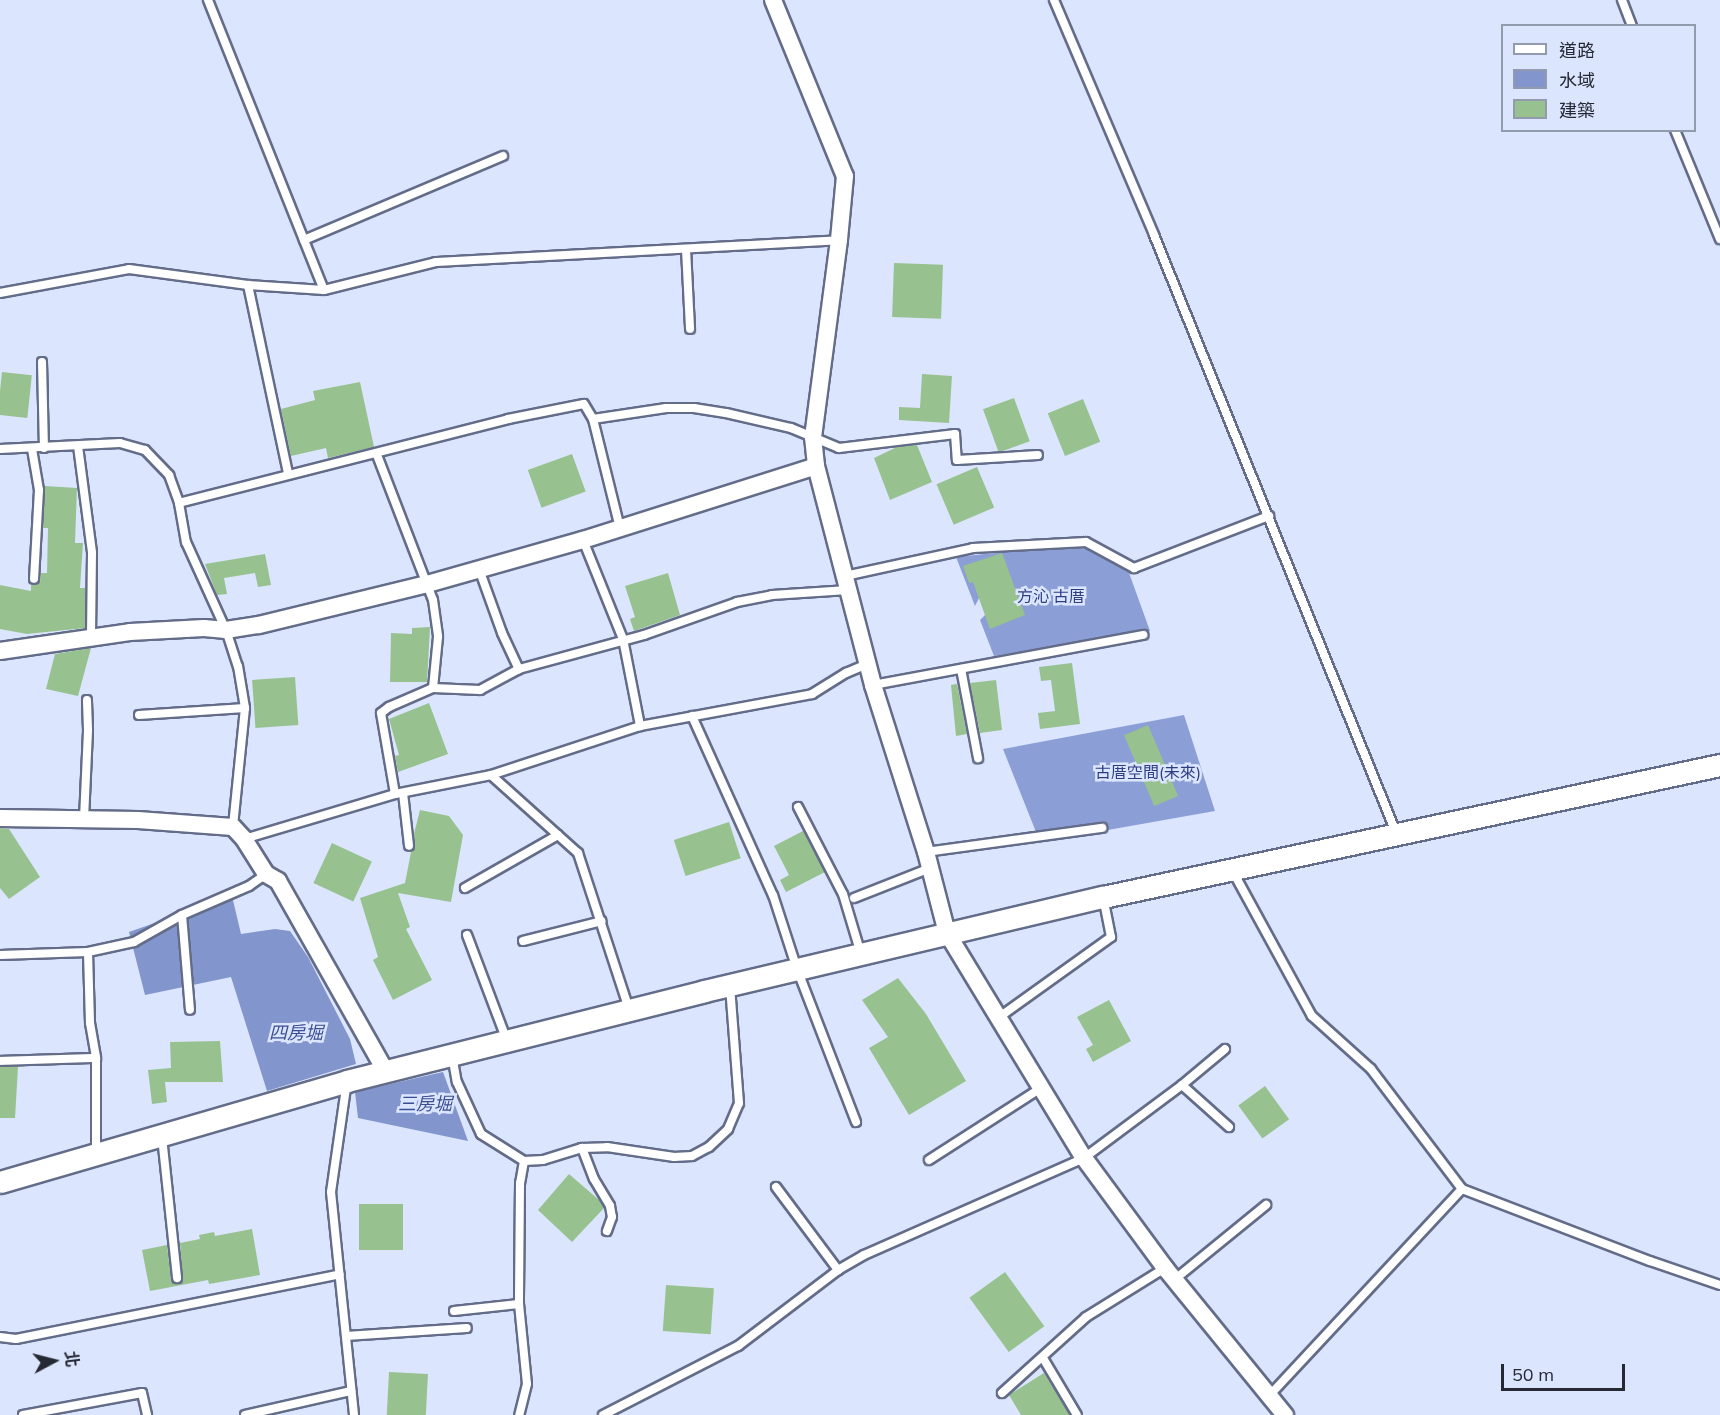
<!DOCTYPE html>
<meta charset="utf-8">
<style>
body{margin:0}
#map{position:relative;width:1720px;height:1415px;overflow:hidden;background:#dbe5fe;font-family:Mulish,"Noto Sans TC",sans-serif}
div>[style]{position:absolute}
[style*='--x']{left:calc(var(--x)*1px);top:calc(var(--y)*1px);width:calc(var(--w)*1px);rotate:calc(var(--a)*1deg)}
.forest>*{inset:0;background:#8c9ed6}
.water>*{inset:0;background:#8295cc}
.building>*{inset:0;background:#97c28f;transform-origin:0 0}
.roads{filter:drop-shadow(2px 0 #636c88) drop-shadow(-2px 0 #636c88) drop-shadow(0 2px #636c88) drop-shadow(0 -2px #636c88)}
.service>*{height:8px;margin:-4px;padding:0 4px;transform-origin:4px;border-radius:4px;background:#fff}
.minor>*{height:16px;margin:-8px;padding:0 8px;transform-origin:8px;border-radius:8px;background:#fff}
.tertiary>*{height:21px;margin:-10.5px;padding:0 10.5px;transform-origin:10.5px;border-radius:10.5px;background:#fff}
span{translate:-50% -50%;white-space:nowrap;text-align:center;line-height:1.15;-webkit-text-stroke:5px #dbe5fe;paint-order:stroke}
.park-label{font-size:16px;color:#2d3d81}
.water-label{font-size:18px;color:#3c4e93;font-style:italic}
.legend{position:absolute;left:1501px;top:24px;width:195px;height:108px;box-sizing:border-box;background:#dbe5fe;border:2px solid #929aad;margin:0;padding:8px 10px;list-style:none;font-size:18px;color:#252934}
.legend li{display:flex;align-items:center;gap:12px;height:30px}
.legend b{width:30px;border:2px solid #929aad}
.north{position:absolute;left:24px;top:1331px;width:60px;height:60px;-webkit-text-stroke:4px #dbe5fe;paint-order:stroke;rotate:83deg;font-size:16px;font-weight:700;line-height:24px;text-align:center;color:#252934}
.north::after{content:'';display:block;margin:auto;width:21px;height:27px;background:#252934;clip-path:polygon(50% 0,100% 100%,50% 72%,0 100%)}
.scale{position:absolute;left:1501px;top:1364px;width:124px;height:27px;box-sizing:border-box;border:3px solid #252934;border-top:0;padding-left:8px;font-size:18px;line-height:21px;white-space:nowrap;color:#252934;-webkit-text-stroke:4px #dbe5fe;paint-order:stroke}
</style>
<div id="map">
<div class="forest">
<div style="clip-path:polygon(1061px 546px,1089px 549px,1128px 570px,1150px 631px,994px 656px,980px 620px,985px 615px,1002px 608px,996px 592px,979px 598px,975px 606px,956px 557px)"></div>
<div style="clip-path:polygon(1184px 715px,1215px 811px,1040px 842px,1003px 749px)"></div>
</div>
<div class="water">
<div style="clip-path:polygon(232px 896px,241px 934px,275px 929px,290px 931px,308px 957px,350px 1039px,356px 1064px,267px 1091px,231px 977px,145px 995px,129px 932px)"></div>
<div style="clip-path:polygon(443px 1072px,468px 1141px,358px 1118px,355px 1092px)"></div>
</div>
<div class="building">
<div style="left:894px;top:263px;width:49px;height:54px;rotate:2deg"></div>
<div style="left:2px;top:372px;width:30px;height:43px;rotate:6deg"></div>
<div style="clip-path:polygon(922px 374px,952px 376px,949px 423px,899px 420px,899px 407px,920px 408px)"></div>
<div style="clip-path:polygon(360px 382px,374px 447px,328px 458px,326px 448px,291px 456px,281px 409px,315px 400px,313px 391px)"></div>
<div style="left:1014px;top:398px;width:46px;height:33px;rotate:70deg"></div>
<div style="left:1083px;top:399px;width:46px;height:38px;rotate:68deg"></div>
<div style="clip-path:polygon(917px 445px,932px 482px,890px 500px,874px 458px,897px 447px)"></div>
<div style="left:572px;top:454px;width:40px;height:47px;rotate:70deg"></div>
<div style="left:977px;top:467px;width:44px;height:44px;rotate:67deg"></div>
<div style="clip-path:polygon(45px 486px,77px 488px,75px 543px,83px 543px,80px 588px,85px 588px,85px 628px,27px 634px,0 629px,0 585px,31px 591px,31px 585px,40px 582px,41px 573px,47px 573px,48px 528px,43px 528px)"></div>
<div style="clip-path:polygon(1002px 553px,1025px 615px,990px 629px,973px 582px,969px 583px,963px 566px)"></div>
<div style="clip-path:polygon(265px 554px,271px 585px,258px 587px,255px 573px,224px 578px,227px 594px,217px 595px,205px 564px)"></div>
<div style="clip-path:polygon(668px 573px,680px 615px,634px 631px,630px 619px,635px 617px,625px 586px)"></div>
<div style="clip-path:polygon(430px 627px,427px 682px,390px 682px,391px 633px,412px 634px,412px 628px)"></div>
<div style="clip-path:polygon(91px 648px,78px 696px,46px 689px,55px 654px)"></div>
<div style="clip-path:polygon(1072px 663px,1080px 724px,1040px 729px,1038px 713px,1055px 711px,1051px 680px,1041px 681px,1039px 667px)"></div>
<div style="left:295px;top:677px;width:48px;height:43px;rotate:86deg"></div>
<div style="clip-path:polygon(996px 680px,1002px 730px,980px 733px,970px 683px)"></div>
<div style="clip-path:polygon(957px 684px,967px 734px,956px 736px,951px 685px)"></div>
<div style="clip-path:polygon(429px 703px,448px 754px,398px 772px,395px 756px,399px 755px,389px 719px)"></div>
<div style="left:1148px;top:725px;width:77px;height:26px;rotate:67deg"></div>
<div style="clip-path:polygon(420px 810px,449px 816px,463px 835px,451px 902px,398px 893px,410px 927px,406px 929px,432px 980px,393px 1000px,373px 960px,378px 957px,360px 898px,405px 883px,411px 852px,415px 848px,414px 834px)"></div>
<div style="left:729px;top:822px;width:38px;height:58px;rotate:72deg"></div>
<div style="clip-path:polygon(0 828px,9px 829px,40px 877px,9px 899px,0 888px)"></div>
<div style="clip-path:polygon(803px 831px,825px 872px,786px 892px,780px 880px,789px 875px,774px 846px)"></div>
<div style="left:332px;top:843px;width:44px;height:44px;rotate:25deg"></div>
<div style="clip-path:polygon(898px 978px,926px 1014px,966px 1081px,909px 1115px,869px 1048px,888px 1037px,862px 1000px)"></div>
<div style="clip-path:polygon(1109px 1000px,1131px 1041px,1093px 1062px,1086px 1049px,1093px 1045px,1077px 1017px)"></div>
<div style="clip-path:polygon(220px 1041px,223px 1082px,165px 1082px,167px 1102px,152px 1104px,148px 1070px,171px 1068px,170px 1042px)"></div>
<div style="clip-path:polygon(0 1067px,18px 1067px,15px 1118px,0 1118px)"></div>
<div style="left:1265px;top:1086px;width:41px;height:33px;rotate:54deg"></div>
<div style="clip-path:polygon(569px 1174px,599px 1200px,604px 1208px,572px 1242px,538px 1210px)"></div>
<div style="left:359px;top:1204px;width:44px;height:46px"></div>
<div style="clip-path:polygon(252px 1229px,260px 1275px,209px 1284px,208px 1280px,150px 1291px,142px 1250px,167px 1245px,171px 1279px,178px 1284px,183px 1278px,180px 1243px,200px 1239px,199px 1235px,214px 1232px,215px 1236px)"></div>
<div style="left:1005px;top:1272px;width:67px;height:44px;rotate:54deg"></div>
<div style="left:666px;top:1285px;width:48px;height:46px;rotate:4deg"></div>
<div style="left:389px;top:1372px;width:39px;height:43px;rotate:3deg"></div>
<div style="clip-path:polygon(1044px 1373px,1070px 1415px,1021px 1415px,1009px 1395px)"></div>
</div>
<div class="roads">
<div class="service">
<div style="--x:208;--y:0;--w:312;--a:68.2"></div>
<div style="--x:1054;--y:0;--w:255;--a:66.9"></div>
<div style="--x:1154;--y:235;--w:647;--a:67.95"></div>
<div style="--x:1622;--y:0;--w:28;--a:69"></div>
<div style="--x:1675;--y:130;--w:118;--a:67.6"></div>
<div style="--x:304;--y:240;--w:216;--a:-22.9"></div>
<div style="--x:686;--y:249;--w:80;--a:87.1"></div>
<div style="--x:248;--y:285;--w:192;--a:78"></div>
<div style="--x:0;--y:293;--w:131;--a:-10.5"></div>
<div style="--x:129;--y:269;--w:120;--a:7.7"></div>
<div style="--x:248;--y:285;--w:76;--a:3.8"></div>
<div style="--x:324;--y:290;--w:115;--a:-14"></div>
<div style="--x:436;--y:262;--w:404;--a:-3.1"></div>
<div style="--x:42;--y:362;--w:86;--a:88.7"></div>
<div style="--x:593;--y:419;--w:112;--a:76.1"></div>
<div style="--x:78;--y:446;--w:108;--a:82.5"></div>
<div style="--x:92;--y:553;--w:83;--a:90.7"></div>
<div style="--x:0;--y:449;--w:120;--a:-2.9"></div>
<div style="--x:120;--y:443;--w:26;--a:16"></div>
<div style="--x:145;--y:450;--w:35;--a:46"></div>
<div style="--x:169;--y:475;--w:30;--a:70"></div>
<div style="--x:179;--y:503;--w:40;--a:80"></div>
<div style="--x:186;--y:542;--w:97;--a:65.6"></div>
<div style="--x:226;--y:630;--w:38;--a:72"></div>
<div style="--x:238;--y:666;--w:43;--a:80.5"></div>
<div style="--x:245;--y:708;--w:120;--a:95.8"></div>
<div style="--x:32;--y:449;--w:42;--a:80.3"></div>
<div style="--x:39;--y:490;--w:89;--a:93.2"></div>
<div style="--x:377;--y:455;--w:155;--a:68.9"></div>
<div style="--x:433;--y:600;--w:37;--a:82"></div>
<div style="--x:438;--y:637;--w:51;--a:95.6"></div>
<div style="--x:179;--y:503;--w:340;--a:-14.3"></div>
<div style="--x:508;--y:419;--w:77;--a:-11.2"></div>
<div style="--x:584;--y:404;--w:17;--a:59"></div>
<div style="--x:593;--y:419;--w:74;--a:-8.6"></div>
<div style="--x:666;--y:408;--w:28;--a:0"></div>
<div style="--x:694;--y:408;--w:32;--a:9"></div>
<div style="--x:726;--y:413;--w:67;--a:13"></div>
<div style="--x:791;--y:428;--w:52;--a:22.6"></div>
<div style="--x:839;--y:448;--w:117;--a:-6.9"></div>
<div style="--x:955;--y:434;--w:26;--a:86"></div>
<div style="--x:957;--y:460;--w:81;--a:-3.5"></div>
<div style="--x:583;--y:540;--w:107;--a:68"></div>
<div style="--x:623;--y:639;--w:89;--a:78.9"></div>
<div style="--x:479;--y:569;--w:68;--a:70.2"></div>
<div style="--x:502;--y:633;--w:40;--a:65"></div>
<div style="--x:845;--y:576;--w:131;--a:-12.3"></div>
<div style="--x:973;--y:548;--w:113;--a:-3"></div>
<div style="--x:1086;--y:542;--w:55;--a:28.4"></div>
<div style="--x:1134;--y:568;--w:145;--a:-21.1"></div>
<div style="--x:961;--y:669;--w:91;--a:79.2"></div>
<div style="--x:873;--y:685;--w:275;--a:-10.5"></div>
<div style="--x:139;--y:715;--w:106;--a:-3.8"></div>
<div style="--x:692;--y:716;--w:196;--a:65.7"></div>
<div style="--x:773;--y:895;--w:78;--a:72"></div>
<div style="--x:797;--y:969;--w:164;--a:68.9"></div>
<div style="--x:491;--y:775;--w:117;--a:41.9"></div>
<div style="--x:578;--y:853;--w:164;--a:71.9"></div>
<div style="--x:403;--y:793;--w:53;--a:83.5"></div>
<div style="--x:395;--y:794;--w:82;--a:-99.8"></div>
<div style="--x:381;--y:713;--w:10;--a:-37"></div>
<div style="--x:389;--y:707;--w:48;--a:-23.4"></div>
<div style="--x:433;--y:688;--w:47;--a:2.4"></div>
<div style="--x:480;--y:690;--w:44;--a:-28.3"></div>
<div style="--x:519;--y:669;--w:130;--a:-15.2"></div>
<div style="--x:644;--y:635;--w:99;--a:-19.5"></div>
<div style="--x:737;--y:602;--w:36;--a:-11"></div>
<div style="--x:772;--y:595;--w:76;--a:-3.8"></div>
<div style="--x:798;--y:807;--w:98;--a:62.7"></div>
<div style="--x:843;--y:894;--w:63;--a:73.3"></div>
<div style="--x:84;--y:819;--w:89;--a:-87.4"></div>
<div style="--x:88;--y:730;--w:30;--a:-92"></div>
<div style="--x:244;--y:839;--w:158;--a:-16.6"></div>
<div style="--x:395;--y:794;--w:98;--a:-11.2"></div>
<div style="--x:491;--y:775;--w:157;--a:-18.2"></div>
<div style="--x:640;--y:726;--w:175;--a:-10.5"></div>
<div style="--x:812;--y:694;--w:40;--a:-32"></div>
<div style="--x:846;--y:673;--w:23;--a:-23"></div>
<div style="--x:926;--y:852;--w:178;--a:-7.8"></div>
<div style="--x:1232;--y:870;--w:166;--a:61.3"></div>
<div style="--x:1312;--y:1016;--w:79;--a:41.9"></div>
<div style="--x:1371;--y:1069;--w:151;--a:52.8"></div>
<div style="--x:1462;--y:1189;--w:284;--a:133"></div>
<div style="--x:465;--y:888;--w:107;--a:-29.7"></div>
<div style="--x:854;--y:898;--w:82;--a:-21.5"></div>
<div style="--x:182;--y:915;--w:95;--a:85.2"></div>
<div style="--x:467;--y:935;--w:113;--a:69.3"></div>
<div style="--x:523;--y:941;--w:81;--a:-14.2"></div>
<div style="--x:88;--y:952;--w:71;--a:88.4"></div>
<div style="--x:90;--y:1023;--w:36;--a:80"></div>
<div style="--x:96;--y:1058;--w:96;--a:90"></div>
<div style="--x:0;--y:955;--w:88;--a:-2"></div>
<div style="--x:88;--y:952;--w:47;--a:-12.3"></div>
<div style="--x:134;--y:942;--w:55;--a:-29.4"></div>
<div style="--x:182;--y:915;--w:73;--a:-23.4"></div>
<div style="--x:249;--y:886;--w:21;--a:-35"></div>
<div style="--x:998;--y:1018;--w:139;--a:-35.6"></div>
<div style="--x:1111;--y:937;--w:41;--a:-101.3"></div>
<div style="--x:452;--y:1055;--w:27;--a:80"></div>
<div style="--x:457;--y:1082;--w:57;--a:65.2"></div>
<div style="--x:481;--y:1134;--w:51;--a:32.1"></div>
<div style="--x:524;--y:1161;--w:22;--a:100"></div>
<div style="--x:520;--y:1183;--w:121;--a:90.5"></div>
<div style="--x:519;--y:1304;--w:80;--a:84.3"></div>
<div style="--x:527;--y:1384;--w:32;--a:104"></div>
<div style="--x:0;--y:1061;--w:96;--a:-1.8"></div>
<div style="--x:347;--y:1081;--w:112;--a:98.2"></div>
<div style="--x:331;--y:1192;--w:224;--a:84.1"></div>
<div style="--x:1182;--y:1085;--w:63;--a:41.8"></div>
<div style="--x:162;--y:1137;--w:142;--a:83.9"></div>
<div style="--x:582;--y:1148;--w:33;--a:69"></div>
<div style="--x:594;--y:1179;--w:31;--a:59"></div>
<div style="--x:610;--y:1206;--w:11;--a:80"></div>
<div style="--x:612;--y:1217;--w:15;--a:110"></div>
<div style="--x:929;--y:1160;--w:133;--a:-32.7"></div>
<div style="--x:524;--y:1161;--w:19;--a:-3"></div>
<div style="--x:543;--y:1160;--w:41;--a:-17.1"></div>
<div style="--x:582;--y:1148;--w:25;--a:-2"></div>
<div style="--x:607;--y:1147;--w:68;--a:8.5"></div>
<div style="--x:674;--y:1157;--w:18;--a:-3"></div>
<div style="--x:692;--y:1156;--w:19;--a:-28"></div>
<div style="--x:709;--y:1147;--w:26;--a:-43"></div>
<div style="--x:728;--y:1129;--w:28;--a:-67"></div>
<div style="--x:739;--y:1103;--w:117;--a:-94.4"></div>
<div style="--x:776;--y:1187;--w:104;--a:53.2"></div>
<div style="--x:1462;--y:1189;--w:201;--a:21"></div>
<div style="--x:1650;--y:1261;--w:74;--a:18.9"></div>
<div style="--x:1174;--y:1280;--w:119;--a:-39.2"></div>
<div style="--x:454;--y:1311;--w:65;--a:-6.1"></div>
<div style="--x:346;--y:1336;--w:121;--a:-3.8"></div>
<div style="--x:0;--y:1337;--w:16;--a:7"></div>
<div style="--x:16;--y:1339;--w:330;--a:-11.3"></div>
<div style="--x:1043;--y:1358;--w:66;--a:59.2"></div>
<div style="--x:1002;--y:1393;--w:113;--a:-42.1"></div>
<div style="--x:1086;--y:1317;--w:93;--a:-31.8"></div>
<div style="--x:23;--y:1415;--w:121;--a:-10.5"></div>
<div style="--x:142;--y:1393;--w:23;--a:77"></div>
<div style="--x:245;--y:1415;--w:109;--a:-12.8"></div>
<div style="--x:603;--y:1415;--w:152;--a:-27.1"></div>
<div style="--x:738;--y:1346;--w:126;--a:-37.2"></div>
<div style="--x:838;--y:1270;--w:30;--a:-30"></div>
<div style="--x:864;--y:1255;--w:240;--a:-23.8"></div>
<div style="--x:1084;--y:1158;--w:122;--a:-36.7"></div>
<div style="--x:1182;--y:1085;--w:56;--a:-39.9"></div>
</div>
<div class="minor">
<div style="--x:773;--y:0;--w:190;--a:67.8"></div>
<div style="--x:845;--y:176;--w:64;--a:95.4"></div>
<div style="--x:839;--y:240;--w:199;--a:97.5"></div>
<div style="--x:813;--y:437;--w:29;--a:84"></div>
<div style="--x:816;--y:466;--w:226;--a:75.4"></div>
<div style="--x:873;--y:685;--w:175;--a:72.4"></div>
<div style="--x:926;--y:852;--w:84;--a:75.5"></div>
<div style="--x:947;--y:933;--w:263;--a:58.7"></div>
<div style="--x:1084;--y:1158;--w:137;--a:53.6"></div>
<div style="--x:1165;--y:1268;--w:190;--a:50.8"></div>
<div style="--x:0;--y:651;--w:131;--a:-8.3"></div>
<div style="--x:130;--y:632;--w:74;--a:-3.1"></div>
<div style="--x:204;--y:628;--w:22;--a:5"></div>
<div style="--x:226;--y:630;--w:33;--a:-9"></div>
<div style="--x:259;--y:625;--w:173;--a:-13.7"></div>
<div style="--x:427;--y:584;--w:162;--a:-15.8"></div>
<div style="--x:583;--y:540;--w:244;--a:-17.6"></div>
<div style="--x:0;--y:818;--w:138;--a:0.8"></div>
<div style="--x:138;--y:820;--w:95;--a:4.2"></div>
<div style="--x:233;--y:827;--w:16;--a:47"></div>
<div style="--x:244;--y:839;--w:41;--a:57.8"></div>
<div style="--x:266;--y:874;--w:14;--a:30"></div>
<div style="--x:278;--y:881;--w:217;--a:60.5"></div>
</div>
<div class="tertiary">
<div style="--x:0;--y:1182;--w:361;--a:-16.2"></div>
<div style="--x:347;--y:1081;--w:368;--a:-14.1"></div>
<div style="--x:704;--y:991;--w:410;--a:-13.3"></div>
<div style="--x:1103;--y:897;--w:631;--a:-12.08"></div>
</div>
</div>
<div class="park-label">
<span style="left:1051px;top:596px">方沁 古厝</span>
<span style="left:1148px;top:772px">古厝空間(未來)</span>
</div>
<div class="water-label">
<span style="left:296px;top:1033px">四房堀</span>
<span style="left:425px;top:1104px">三房堀</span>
</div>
<ul class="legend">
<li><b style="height:8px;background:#fff"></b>道路</li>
<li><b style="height:16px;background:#8295cc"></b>水域</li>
<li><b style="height:16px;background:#97c28f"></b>建築</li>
</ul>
<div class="north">北</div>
<div class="scale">50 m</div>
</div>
